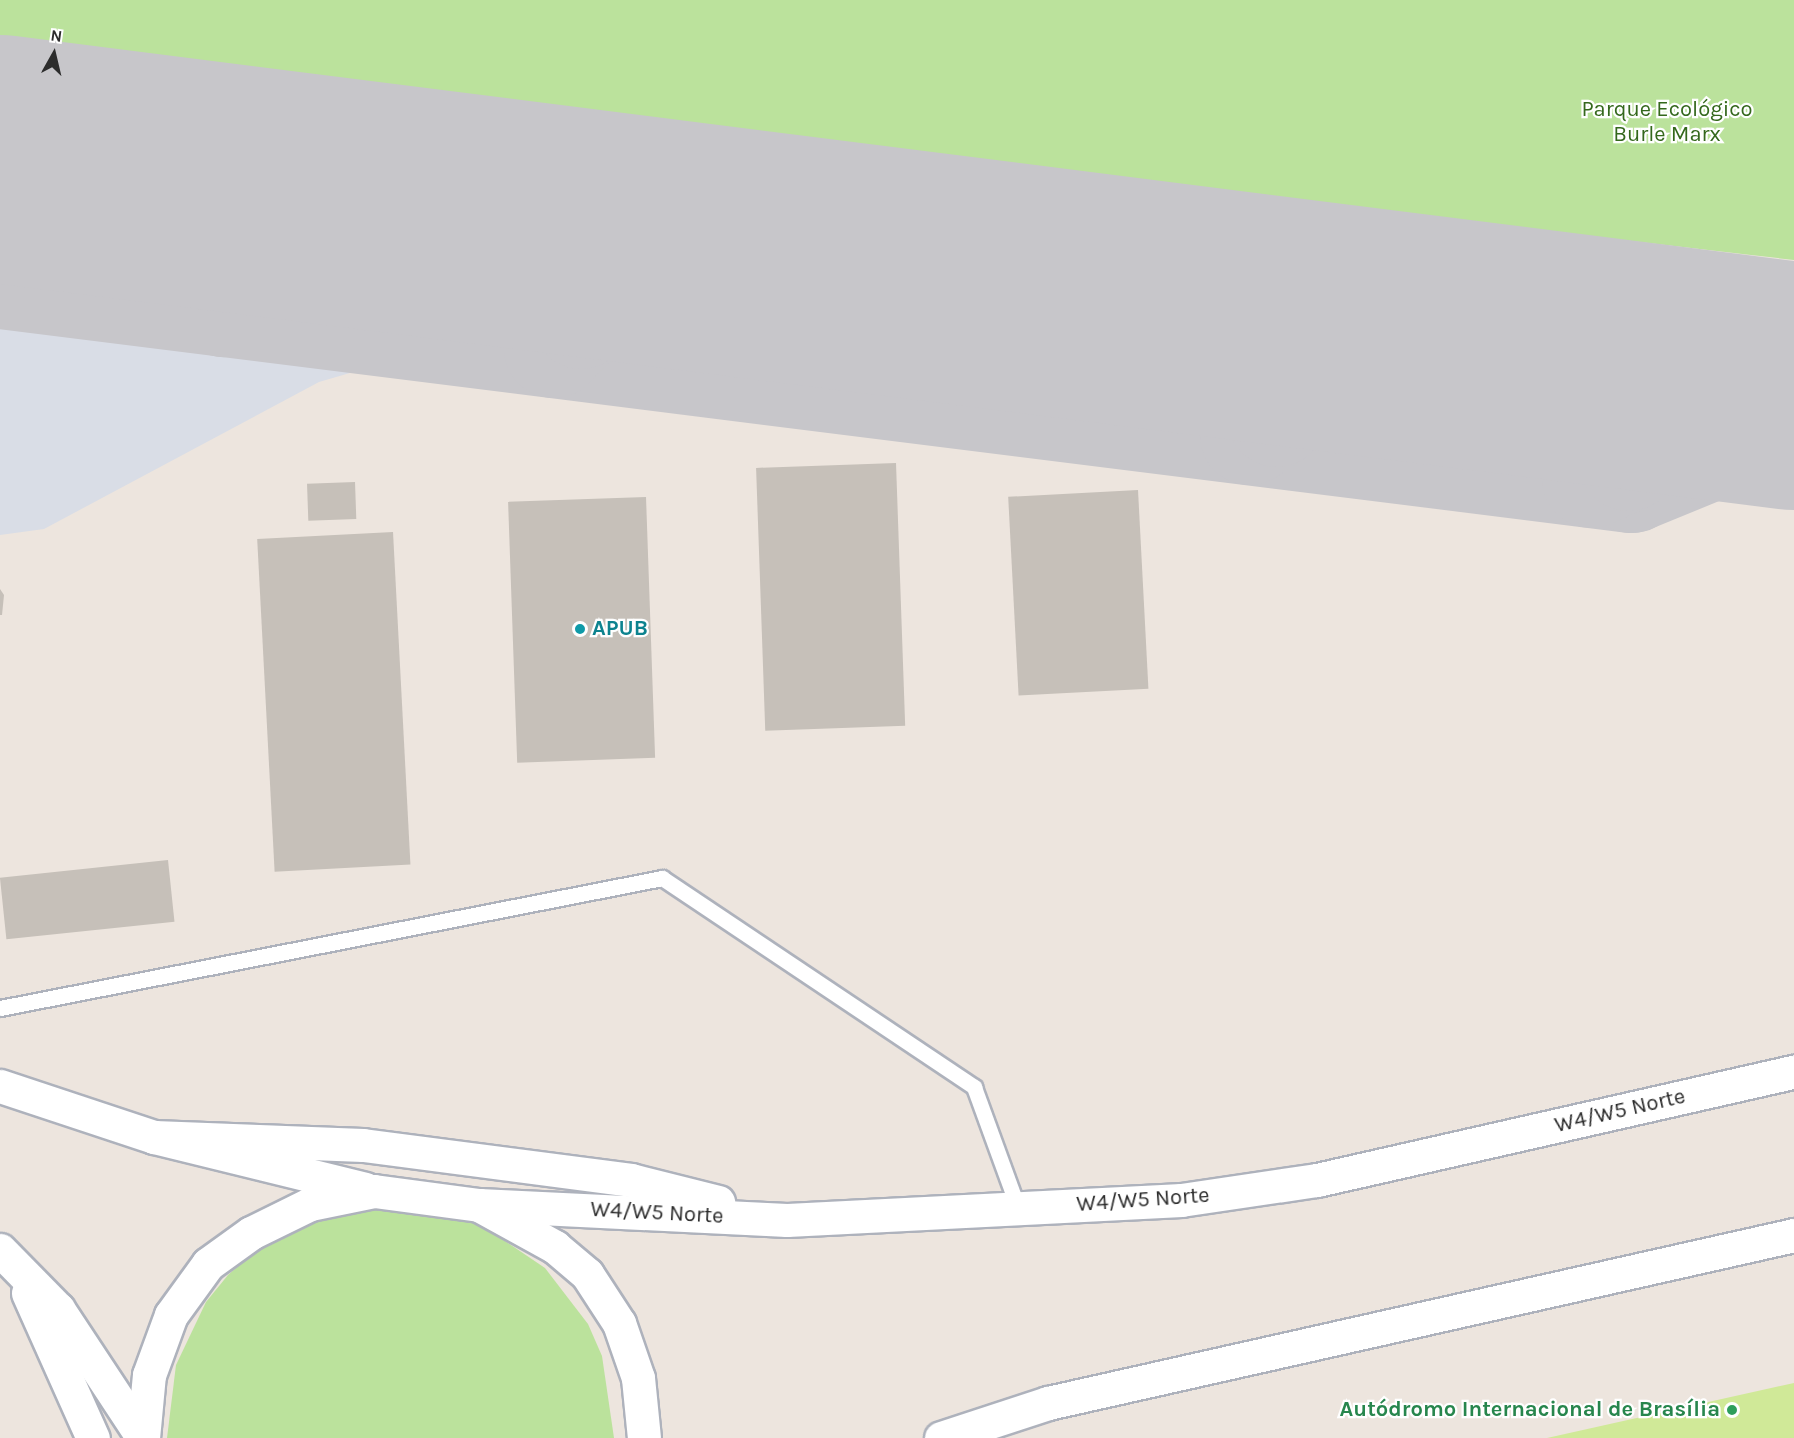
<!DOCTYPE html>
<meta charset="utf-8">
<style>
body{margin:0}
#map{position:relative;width:1794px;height:1438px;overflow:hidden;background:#ede5de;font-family:Karla,sans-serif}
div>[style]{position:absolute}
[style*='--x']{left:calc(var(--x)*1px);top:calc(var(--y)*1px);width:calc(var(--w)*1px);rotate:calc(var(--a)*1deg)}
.airport>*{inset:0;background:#d9dde6}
.green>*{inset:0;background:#bbe29c}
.pitch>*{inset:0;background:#d0e998}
.taxiway>*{height:99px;margin:-49.5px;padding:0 49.5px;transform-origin:49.5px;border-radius:49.5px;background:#c7c6ca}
.runway>*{height:248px;margin:-124px;padding:0 124px;transform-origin:124px;border-radius:124px;background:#c7c6ca}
.building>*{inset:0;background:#c6c0b9;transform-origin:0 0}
.roads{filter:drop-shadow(2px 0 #aeb2bc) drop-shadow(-2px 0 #aeb2bc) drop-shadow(0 2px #aeb2bc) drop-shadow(0 -2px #aeb2bc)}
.lane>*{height:15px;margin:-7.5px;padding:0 7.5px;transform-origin:7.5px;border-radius:7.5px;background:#fff}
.secondary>*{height:33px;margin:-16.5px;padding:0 16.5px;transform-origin:16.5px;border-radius:16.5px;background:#fff}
.dots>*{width:16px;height:16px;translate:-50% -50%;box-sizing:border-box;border:3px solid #fff;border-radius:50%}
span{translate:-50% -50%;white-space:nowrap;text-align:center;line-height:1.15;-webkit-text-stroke:4.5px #fff;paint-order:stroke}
.park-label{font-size:22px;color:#34681c}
.culture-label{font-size:22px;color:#0d838f;font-weight:700}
.left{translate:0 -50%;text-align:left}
.street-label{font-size:22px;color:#2c2c2c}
.leisure-label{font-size:22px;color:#27864d;font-weight:700}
.right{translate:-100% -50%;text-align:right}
.north{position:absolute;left:24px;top:24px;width:60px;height:60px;-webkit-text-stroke:4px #fff;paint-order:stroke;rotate:8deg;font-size:16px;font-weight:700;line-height:24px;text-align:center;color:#2c2c2c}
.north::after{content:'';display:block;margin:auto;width:21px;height:27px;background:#2c2c2c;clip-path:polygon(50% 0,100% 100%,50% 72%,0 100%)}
</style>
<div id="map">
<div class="airport">
<div style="clip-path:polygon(0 279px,223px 307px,515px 343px,415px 354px,319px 382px,44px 529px,0 535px)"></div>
</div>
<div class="green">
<div style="clip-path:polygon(0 0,1794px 0,1794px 260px,0 51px)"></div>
<div style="clip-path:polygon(385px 1207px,455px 1216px,487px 1229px,545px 1268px,588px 1324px,602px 1356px,614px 1438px,167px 1438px,176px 1365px,206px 1302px,228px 1275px,254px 1252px,316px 1219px)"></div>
</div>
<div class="pitch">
<div style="clip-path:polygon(1794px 1383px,1794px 1438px,1547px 1438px)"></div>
</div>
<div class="taxiway">
<div style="--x:0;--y:178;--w:23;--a:65"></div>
<div style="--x:10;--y:199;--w:56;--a:100.3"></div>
<div style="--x:151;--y:178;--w:148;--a:60.8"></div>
<div style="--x:0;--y:279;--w:1644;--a:7.13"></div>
<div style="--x:1631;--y:483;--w:176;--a:-22.3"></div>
<div style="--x:553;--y:348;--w:40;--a:-46"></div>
<div style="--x:581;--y:319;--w:45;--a:-84.9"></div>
<div style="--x:585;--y:274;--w:54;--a:-122.8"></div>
<div style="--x:1249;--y:435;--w:32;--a:-34"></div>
<div style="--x:1276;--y:417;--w:61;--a:-72.8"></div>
<div style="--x:1294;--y:359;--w:50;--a:-126.9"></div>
<div style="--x:1591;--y:478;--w:41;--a:-24.7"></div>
<div style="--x:1628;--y:461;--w:37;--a:-74"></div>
<div style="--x:1638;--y:425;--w:36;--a:-111"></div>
<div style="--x:1625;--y:391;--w:46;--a:-137.6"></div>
</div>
<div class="runway">
<div style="--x:0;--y:159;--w:1808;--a:7.21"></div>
</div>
<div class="building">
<div style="left:896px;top:463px;width:263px;height:140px;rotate:88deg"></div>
<div style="left:355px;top:482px;width:37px;height:48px;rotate:88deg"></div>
<div style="left:1138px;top:490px;width:199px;height:130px;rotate:87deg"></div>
<div style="left:646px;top:497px;width:261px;height:138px;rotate:88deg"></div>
<div style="left:393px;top:532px;width:333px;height:136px;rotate:87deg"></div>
<div style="clip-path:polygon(0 589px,4px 595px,2px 615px,0 615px)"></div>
<div style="left:168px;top:860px;width:62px;height:169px;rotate:84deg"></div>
</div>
<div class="roads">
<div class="lane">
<div style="--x:0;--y:1008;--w:675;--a:-11.11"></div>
<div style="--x:662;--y:878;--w:376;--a:33.8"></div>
<div style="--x:974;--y:1087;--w:129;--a:70"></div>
</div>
<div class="secondary">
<div style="--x:0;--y:1086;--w:162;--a:18.3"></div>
<div style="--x:154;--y:1137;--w:217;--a:13.8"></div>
<div style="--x:154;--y:1137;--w:209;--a:2.2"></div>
<div style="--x:363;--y:1145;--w:270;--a:7.4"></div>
<div style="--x:631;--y:1180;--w:90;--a:14.2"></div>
<div style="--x:479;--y:1205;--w:308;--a:2.8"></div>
<div style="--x:787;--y:1220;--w:395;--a:-2.9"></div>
<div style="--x:1181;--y:1200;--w:137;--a:-8.4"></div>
<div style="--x:1317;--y:1180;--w:489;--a:-12.8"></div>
<div style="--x:0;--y:1250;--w:83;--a:45.5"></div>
<div style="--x:58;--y:1309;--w:154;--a:56.6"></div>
<div style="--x:28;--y:1293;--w:159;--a:65.9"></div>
<div style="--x:143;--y:1438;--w:63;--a:-84.6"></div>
<div style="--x:149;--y:1375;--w:64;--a:-69.9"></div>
<div style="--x:171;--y:1315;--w:63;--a:-54"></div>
<div style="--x:208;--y:1264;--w:53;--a:-35.8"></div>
<div style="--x:251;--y:1233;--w:66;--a:-26.2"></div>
<div style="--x:310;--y:1204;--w:65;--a:-11.5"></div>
<div style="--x:374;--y:1191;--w:106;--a:7.6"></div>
<div style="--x:479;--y:1205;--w:87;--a:28.9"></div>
<div style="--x:555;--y:1247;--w:42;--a:40.2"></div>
<div style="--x:587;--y:1274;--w:59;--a:56.9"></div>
<div style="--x:619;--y:1323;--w:58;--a:70.9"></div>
<div style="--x:638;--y:1378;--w:60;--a:84.3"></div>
<div style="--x:941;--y:1438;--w:113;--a:-18.1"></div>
<div style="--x:1048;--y:1403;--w:765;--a:-12.69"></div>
</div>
</div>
<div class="dots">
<div style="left:580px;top:629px;background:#0f9aa8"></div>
<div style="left:1732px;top:1410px;background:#2e9e5b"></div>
</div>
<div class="park-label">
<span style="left:1667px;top:122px">Parque Ecológico<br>Burle Marx</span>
</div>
<div class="culture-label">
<span class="left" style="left:592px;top:629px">APUB</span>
</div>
<div class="street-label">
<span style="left:1620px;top:1111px;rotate:-13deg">W4/W5 Norte</span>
<span style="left:1143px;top:1200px;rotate:-4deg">W4/W5 Norte</span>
<span style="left:657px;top:1213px;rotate:3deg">W4/W5 Norte</span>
</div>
<div class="leisure-label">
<span class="right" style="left:1720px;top:1410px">Autódromo Internacional de Brasília</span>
</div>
<div class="north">N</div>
</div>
